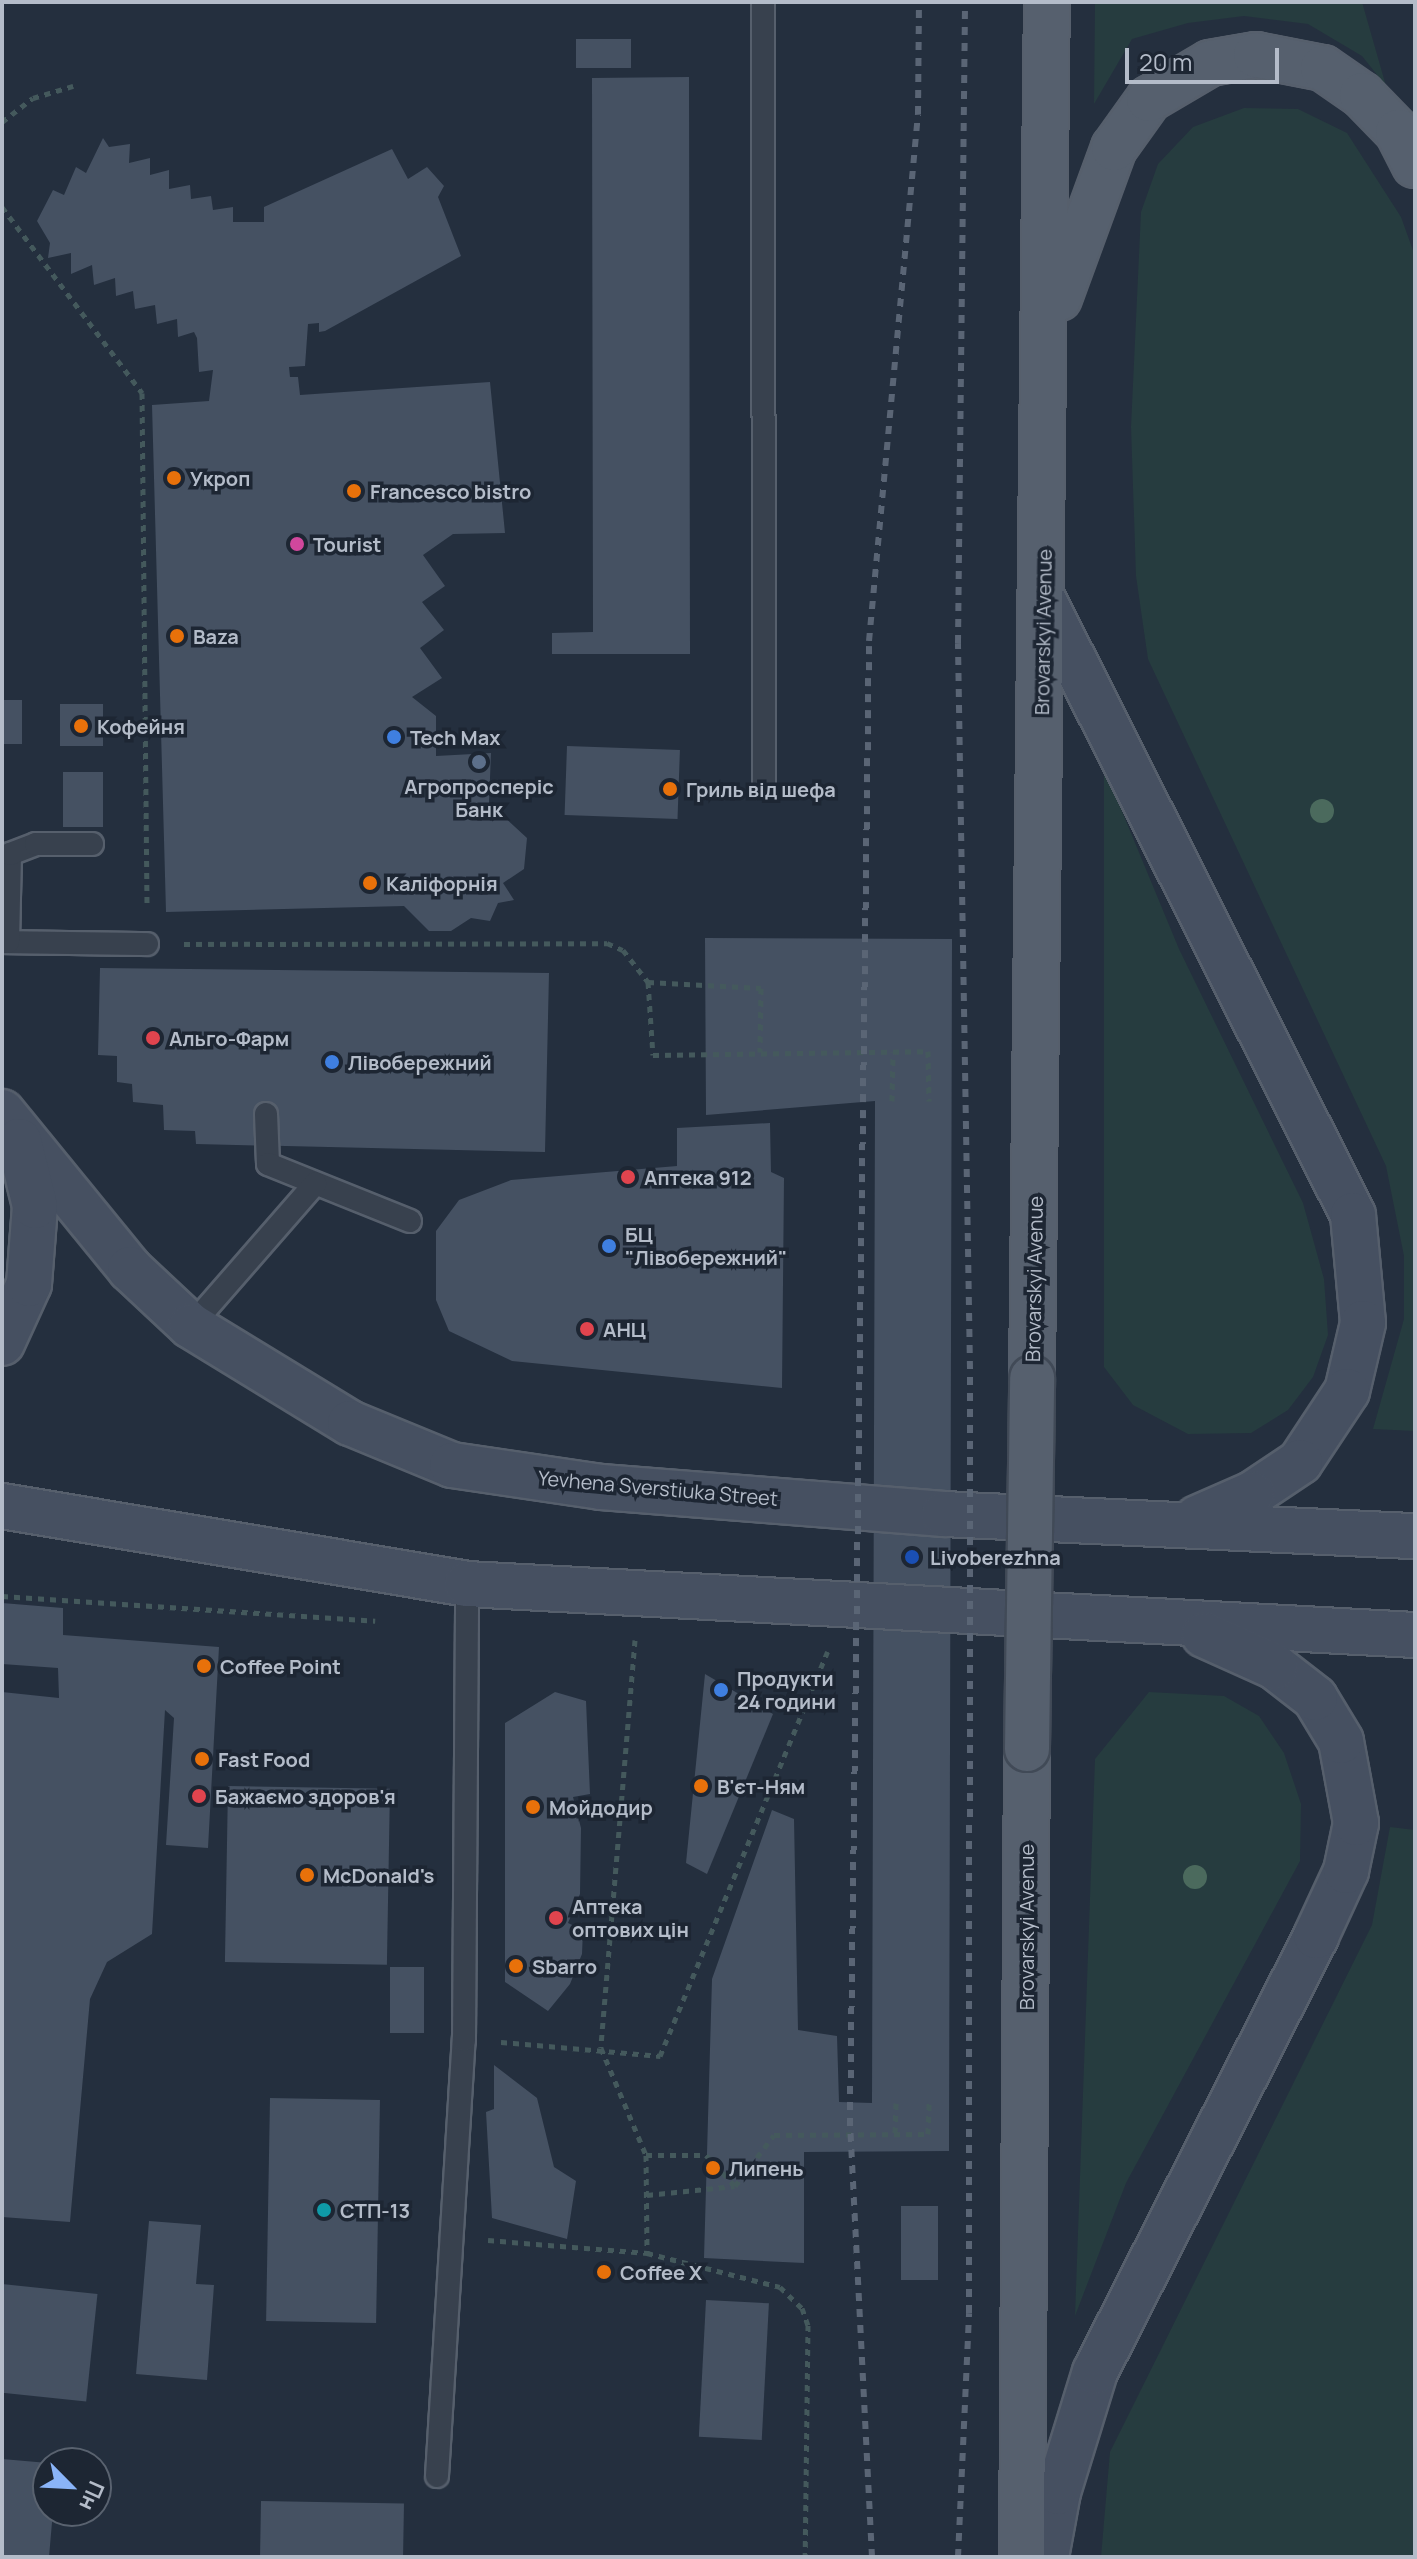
<!DOCTYPE html>
<meta charset="utf-8">
<style>
body{margin:0}
#map{position:relative;width:1417px;height:2559px;overflow:hidden;background:#242f3e;font-family:Manrope,sans-serif}
div>[style]{position:absolute}
[style*='--x']{left:calc(var(--x)*1px);top:calc(var(--y)*1px);width:calc(var(--w)*1px);rotate:calc(var(--a)*1deg)}
.green>*{inset:0;background:#263c3f}
.building>*{inset:0;background:#455162;transform-origin:0 0}
.path>*{height:5px;margin-top:-2.5px;transform-origin:0;background:repeating-linear-gradient(90deg,#44595c 0 6px,transparent 0 12px)}
.roads{filter:drop-shadow(2px 0 #565f6c) drop-shadow(-2px 0 #565f6c) drop-shadow(0 2px #565f6c) drop-shadow(0 -2px #565f6c)}
.service>*{height:22px;margin:-11px;padding:0 11px;transform-origin:11px;border-radius:11px;background:#38414e}
.secondary>*{height:44px;margin:-22px;padding:0 22px;transform-origin:22px;border-radius:22px;background:#465061}
.primary>*{height:44px;margin:-22px;padding:0 22px;transform-origin:22px;border-radius:22px;background:#56606e}
.rail>*{height:6px;margin-top:-3px;transform-origin:0;background:repeating-linear-gradient(90deg,#5a6575 0 8px,transparent 0 16px)}
.bridges{filter:drop-shadow(2px 0 #414a57) drop-shadow(-2px 0 #414a57) drop-shadow(0 2px #414a57) drop-shadow(0 -2px #414a57)}
.primary-bridge>*{height:44px;margin:-22px;padding:0 22px;transform-origin:22px;border-radius:22px;background:#56606e}
.trees>*{width:24px;height:24px;margin:-12px;border-radius:50%;background:#4b6a5d}
.dots>*{width:22px;height:22px;translate:-50% -50%;box-sizing:border-box;border:4px solid #1d2633;border-radius:50%}
span{translate:-50% -50%;white-space:nowrap;text-align:center;line-height:1.15;-webkit-text-stroke:7px #1d2633;paint-order:stroke}
.poi-label{font-size:20px;color:#b4bcc9;font-weight:700}
.left{translate:0 -50%;text-align:left}
.street-label{font-size:20px;color:#b4bcc9}
.frame{position:absolute;inset:0;border:4px solid #b4bcc9;pointer-events:none}
.north{position:absolute;left:32px;top:2447px;width:80px;height:80px;box-sizing:border-box;background:#1d2633;border:2px solid #59626f;border-radius:50%;rotate:114deg;font-size:22px;font-weight:700;line-height:32px;text-align:center;color:#b4bcc9}
.north::after{content:'';display:block;margin:auto;width:28px;height:36px;background:#8ab4f8;clip-path:polygon(50% 0,100% 100%,50% 72%,0 100%)}
.scale{position:absolute;left:1125px;top:48px;width:154px;height:36px;box-sizing:border-box;border:4px solid #b4bcc9;border-top:0;padding-left:10px;font-size:24px;line-height:28px;white-space:nowrap;color:#b4bcc9;-webkit-text-stroke:6px #1d2633;paint-order:stroke}
</style>
<div id="map">
<div class="green">
<div style="clip-path:polygon(1095px 2px,1362px 2px,1386px 86px,1362px 56px,1308px 24px,1244px 16px,1188px 23px,1132px 39px,1094px 104px)"></div>
<div style="clip-path:polygon(1244px 108px,1298px 109px,1347px 133px,1401px 217px,1415px 256px,1415px 1431px,1373px 1429px,1404px 1319px,1404px 1256px,1386px 1166px,1148px 659px,1136px 576px,1131px 427px,1141px 212px,1158px 164px,1193px 127px)"></div>
<div style="clip-path:polygon(1104px 768px,1179px 949px,1303px 1203px,1324px 1279px,1328px 1335px,1313px 1377px,1288px 1410px,1251px 1433px,1188px 1434px,1133px 1405px,1104px 1367px)"></div>
<div style="clip-path:polygon(1149px 1692px,1224px 1696px,1259px 1716px,1284px 1753px,1301px 1804px,1300px 1861px,1126px 2183px,1075px 2316px,1095px 1759px)"></div>
<div style="clip-path:polygon(1390px 1827px,1415px 1830px,1415px 2557px,1101px 2557px,1110px 2452px,1372px 1925px)"></div>
</div>
<div class="building">
<div style="left:576px;top:39px;width:55px;height:29px"></div>
<div style="clip-path:polygon(689px 77px,690px 654px,552px 654px,552px 633px,593px 632px,592px 78px)"></div>
<div style="clip-path:polygon(103px 138px,109px 147px,130px 144px,129px 163px,150px 158px,150px 175px,169px 170px,169px 189px,190px 185px,191px 199px,211px 196px,213px 210px,233px 207px,233px 222px,264px 222px,264px 207px,392px 149px,408px 179px,427px 167px,444px 186px,438px 197px,461px 256px,325px 331px,319px 332px,319px 323px,308px 324px,305px 366px,289px 367px,290px 377px,298px 377px,300px 395px,490px 382px,505px 533px,453px 534px,423px 555px,445px 586px,422px 602px,444px 630px,420px 648px,442px 678px,412px 697px,436px 716px,436px 756px,491px 753px,489px 803px,527px 838px,524px 869px,503px 883px,514px 900px,498px 903px,490px 921px,471px 918px,451px 931px,429px 931px,404px 906px,166px 912px,152px 405px,209px 401px,213px 370px,199px 372px,197px 338px,194px 332px,178px 337px,177px 319px,157px 324px,155px 305px,135px 309px,133px 291px,116px 296px,115px 278px,94px 285px,92px 265px,71px 274px,71px 253px,48px 258px,50px 243px,37px 221px,53px 190px,64px 195px,76px 167px,86px 173px)"></div>
<div style="left:2px;top:700px;width:20px;height:44px"></div>
<div style="left:60px;top:704px;width:43px;height:42px"></div>
<div style="left:567px;top:746px;width:113px;height:69px;rotate:2deg"></div>
<div style="left:103px;top:772px;width:55px;height:40px;rotate:90deg"></div>
<div style="clip-path:polygon(705px 938px,952px 939px,949px 2151px,804px 2152px,804px 2263px,704px 2258px,712px 1979px,772px 1810px,794px 1819px,798px 2030px,837px 2036px,839px 2102px,872px 2103px,875px 1101px,706px 1115px)"></div>
<div style="clip-path:polygon(100px 968px,549px 973px,545px 1152px,196px 1144px,195px 1131px,164px 1130px,163px 1105px,133px 1102px,132px 1084px,117px 1082px,117px 1056px,98px 1055px)"></div>
<div style="clip-path:polygon(770px 1123px,771px 1172px,784px 1178px,782px 1388px,512px 1361px,449px 1331px,436px 1300px,436px 1231px,459px 1200px,511px 1180px,677px 1166px,677px 1128px)"></div>
<div style="clip-path:polygon(2px 1603px,63px 1608px,63px 1635px,219px 1647px,208px 1848px,166px 1845px,174px 1718px,165px 1710px,152px 1934px,107px 1962px,90px 1999px,70px 2222px,2px 2217px,2px 1692px,59px 1698px,58px 1668px,2px 1664px)"></div>
<div style="clip-path:polygon(705px 1674px,773px 1714px,707px 1874px,686px 1863px)"></div>
<div style="clip-path:polygon(555px 1692px,586px 1701px,590px 1794px,573px 1797px,581px 1828px,580px 1894px,568px 1923px,583px 1930px,582px 1954px,570px 1984px,548px 2011px,505px 1982px,505px 1723px)"></div>
<div style="left:228px;top:1786px;width:162px;height:176px;rotate:1deg"></div>
<div style="left:390px;top:1967px;width:34px;height:66px"></div>
<div style="clip-path:polygon(494px 2065px,537px 2098px,554px 2167px,576px 2181px,567px 2239px,492px 2218px,486px 2112px,494px 2109px)"></div>
<div style="left:270px;top:2098px;width:110px;height:223px;rotate:1deg"></div>
<div style="left:938px;top:2206px;width:74px;height:37px;rotate:90deg"></div>
<div style="clip-path:polygon(149px 2221px,201px 2225px,196px 2284px,214px 2285px,207px 2380px,136px 2374px)"></div>
<div style="left:2px;top:2284px;width:96px;height:108px;rotate:6deg"></div>
<div style="left:706px;top:2300px;width:63px;height:137px;rotate:3deg"></div>
<div style="clip-path:polygon(2px 2459px,48px 2463px,48px 2511px,53px 2511px,49px 2557px,2px 2557px)"></div>
<div style="left:261px;top:2501px;width:143px;height:56px;rotate:1deg"></div>
</div>
<div class="path">
<div style="--x:2;--y:122;--w:39;--a:-38"></div>
<div style="--x:33;--y:98;--w:42;--a:-16.7"></div>
<div style="--x:2;--y:207;--w:233;--a:53"></div>
<div style="--x:142;--y:393;--w:514;--a:89.44"></div>
<div style="--x:184;--y:944;--w:423;--a:-0.1"></div>
<div style="--x:607;--y:943;--w:17;--a:24"></div>
<div style="--x:623;--y:950;--w:41;--a:52"></div>
<div style="--x:648;--y:982;--w:73;--a:86.1"></div>
<div style="--x:653;--y:1055;--w:275;--a:-0.8"></div>
<div style="--x:928;--y:1051;--w:50;--a:88.9"></div>
<div style="--x:648;--y:982;--w:113;--a:3"></div>
<div style="--x:761;--y:988;--w:64;--a:90.9"></div>
<div style="--x:892;--y:1101;--w:49;--a:-88.8"></div>
<div style="--x:2;--y:1596;--w:374;--a:3.8"></div>
<div style="--x:635;--y:1640;--w:409;--a:94.8"></div>
<div style="--x:601;--y:2048;--w:116;--a:67.2"></div>
<div style="--x:646;--y:2155;--w:98;--a:89.4"></div>
<div style="--x:647;--y:2253;--w:137;--a:14.3"></div>
<div style="--x:780;--y:2287;--w:30;--a:44"></div>
<div style="--x:802;--y:2308;--w:18;--a:71"></div>
<div style="--x:808;--y:2325;--w:232;--a:90.7"></div>
<div style="--x:501;--y:2042;--w:160;--a:5"></div>
<div style="--x:660;--y:2056;--w:438;--a:-67.5"></div>
<div style="--x:895;--y:2133;--w:30;--a:-88"></div>
<div style="--x:646;--y:2155;--w:60;--a:0"></div>
<div style="--x:706;--y:2155;--w:42;--a:46.9"></div>
<div style="--x:647;--y:2195;--w:88;--a:-5.8"></div>
<div style="--x:735;--y:2186;--w:64;--a:-52.6"></div>
<div style="--x:774;--y:2135;--w:154;--a:-0.4"></div>
<div style="--x:928;--y:2134;--w:31;--a:-88"></div>
<div style="--x:488;--y:2240;--w:160;--a:4.7"></div>
</div>
<div class="roads">
<div class="service">
<div style="--x:763;--y:2;--w:782;--a:89.93"></div>
<div style="--x:2;--y:942;--w:145;--a:0.8"></div>
<div style="--x:8;--y:942;--w:88;--a:-88.7"></div>
<div style="--x:10;--y:854;--w:28;--a:-21"></div>
<div style="--x:36;--y:844;--w:56;--a:0"></div>
<div style="--x:266;--y:1114;--w:50;--a:87.7"></div>
<div style="--x:268;--y:1164;--w:153;--a:21.9"></div>
<div style="--x:191;--y:1326;--w:189;--a:-48.9"></div>
<div style="--x:437;--y:2476;--w:437;--a:-86.5"></div>
<div style="--x:464;--y:2040;--w:456;--a:-89.6"></div>
</div>
<div class="secondary">
<div style="--x:1044;--y:601;--w:687;--a:63.29"></div>
<div style="--x:1353;--y:1215;--w:108;--a:84.7"></div>
<div style="--x:1363;--y:1323;--w:70;--a:103.2"></div>
<div style="--x:1347;--y:1391;--w:85;--a:123.5"></div>
<div style="--x:1300;--y:1462;--w:58;--a:146.3"></div>
<div style="--x:1252;--y:1494;--w:60;--a:156.4"></div>
<div style="--x:2;--y:1112;--w:203;--a:50.8"></div>
<div style="--x:130;--y:1269;--w:83;--a:43.1"></div>
<div style="--x:191;--y:1326;--w:186;--a:31.4"></div>
<div style="--x:350;--y:1423;--w:110;--a:22.4"></div>
<div style="--x:452;--y:1465;--w:151;--a:8.4"></div>
<div style="--x:601;--y:1487;--w:344;--a:4.5"></div>
<div style="--x:944;--y:1514;--w:472;--a:2.7"></div>
<div style="--x:2;--y:1343;--w:65;--a:-65.4"></div>
<div style="--x:29;--y:1284;--w:78;--a:-85.6"></div>
<div style="--x:35;--y:1206;--w:67;--a:-103.8"></div>
<div style="--x:2;--y:1506;--w:471;--a:9.5"></div>
<div style="--x:467;--y:1584;--w:949;--a:3.08"></div>
<div style="--x:1046;--y:2557;--w:66;--a:-79.5"></div>
<div style="--x:1058;--y:2492;--w:126;--a:-72.9"></div>
<div style="--x:1095;--y:2372;--w:489;--a:-63.1"></div>
<div style="--x:1316;--y:1936;--w:72;--a:-65.2"></div>
<div style="--x:1346;--y:1871;--w:49;--a:-78.2"></div>
<div style="--x:1356;--y:1823;--w:83;--a:-100.4"></div>
<div style="--x:1341;--y:1741;--w:50;--a:-121.2"></div>
<div style="--x:1315;--y:1698;--w:51;--a:-142.2"></div>
<div style="--x:1275;--y:1667;--w:78;--a:-155.7"></div>
</div>
<div class="primary">
<div style="--x:1059;--y:298;--w:160;--a:-69.9"></div>
<div style="--x:1114;--y:148;--w:60;--a:-54.5"></div>
<div style="--x:1149;--y:99;--w:71;--a:-30.5"></div>
<div style="--x:1210;--y:63;--w:47;--a:-9.9"></div>
<div style="--x:1256;--y:55;--w:68;--a:11"></div>
<div style="--x:1323;--y:68;--w:47;--a:34.7"></div>
<div style="--x:1362;--y:95;--w:52;--a:45.8"></div>
<div style="--x:1398;--y:132;--w:37;--a:63"></div>
<div style="--x:1032;--y:1378;--w:1376;--a:-89.38"></div>
<div style="--x:1022;--y:2557;--w:808;--a:-89.65"></div>
</div>
</div>
<div class="rail">
<div style="--x:872;--y:2557;--w:432;--a:-92.9"></div>
<div style="--x:850;--y:2126;--w:1485;--a:-89.27"></div>
<div style="--x:869;--y:641;--w:529;--a:-84.69"></div>
<div style="--x:918;--y:114;--w:112;--a:-89.5"></div>
<div style="--x:958;--y:2557;--w:244;--a:-87.4"></div>
<div style="--x:969;--y:2313;--w:944;--a:-89.94"></div>
<div style="--x:970;--y:1369;--w:726;--a:-90.95"></div>
<div style="--x:958;--y:643;--w:641;--a:-89.37"></div>
</div>
<div class="bridges">
<div class="primary-bridge">
<div style="--x:1027;--y:1749;--w:371;--a:-89.2"></div>
</div>
</div>
<div class="trees">
<div style="left:1322px;top:811px"></div>
<div style="left:1195px;top:1877px"></div>
</div>
<div class="dots">
<div style="left:174px;top:478px;background:#e8710a"></div>
<div style="left:354px;top:491px;background:#e8710a"></div>
<div style="left:297px;top:544px;background:#d1479c"></div>
<div style="left:177px;top:636px;background:#e8710a"></div>
<div style="left:81px;top:726px;background:#e8710a"></div>
<div style="left:394px;top:737px;background:#3f7fe0"></div>
<div style="left:479px;top:762px;background:#5c6f8a"></div>
<div style="left:670px;top:789px;background:#e8710a"></div>
<div style="left:370px;top:883px;background:#e8710a"></div>
<div style="left:153px;top:1038px;background:#e0444e"></div>
<div style="left:332px;top:1062px;background:#3f7fe0"></div>
<div style="left:628px;top:1177px;background:#e0444e"></div>
<div style="left:609px;top:1246px;background:#3f7fe0"></div>
<div style="left:587px;top:1329px;background:#e0444e"></div>
<div style="left:912px;top:1557px;background:#1a4fb4"></div>
<div style="left:204px;top:1666px;background:#e8710a"></div>
<div style="left:721px;top:1690px;background:#3f7fe0"></div>
<div style="left:202px;top:1759px;background:#e8710a"></div>
<div style="left:701px;top:1786px;background:#e8710a"></div>
<div style="left:199px;top:1796px;background:#e0444e"></div>
<div style="left:533px;top:1807px;background:#e8710a"></div>
<div style="left:307px;top:1875px;background:#e8710a"></div>
<div style="left:556px;top:1918px;background:#e0444e"></div>
<div style="left:516px;top:1966px;background:#e8710a"></div>
<div style="left:713px;top:2168px;background:#e8710a"></div>
<div style="left:324px;top:2210px;background:#0f9aa8"></div>
<div style="left:604px;top:2272px;background:#e8710a"></div>
</div>
<div class="poi-label">
<span class="left" style="left:190px;top:478px">Укроп</span>
<span class="left" style="left:370px;top:491px">Francesco bistro</span>
<span class="left" style="left:313px;top:544px">Tourist</span>
<span class="left" style="left:193px;top:636px">Baza</span>
<span class="left" style="left:97px;top:726px">Кофейня</span>
<span class="left" style="left:410px;top:737px">Tech Max</span>
<span style="left:479px;top:798px">Агропросперіс<br>Банк</span>
<span class="left" style="left:686px;top:789px">Гриль від шефа</span>
<span class="left" style="left:386px;top:883px">Каліфорнія</span>
<span class="left" style="left:169px;top:1038px">Альго-Фарм</span>
<span class="left" style="left:348px;top:1062px">Лівобережний</span>
<span class="left" style="left:644px;top:1177px">Аптека 912</span>
<span class="left" style="left:625px;top:1246px">БЦ<br>"Лівобережний"</span>
<span class="left" style="left:603px;top:1329px">АНЦ</span>
<span class="left" style="left:930px;top:1557px">Livoberezhna</span>
<span class="left" style="left:220px;top:1666px">Coffee Point</span>
<span class="left" style="left:737px;top:1690px">Продукти<br>24 години</span>
<span class="left" style="left:218px;top:1759px">Fast Food</span>
<span class="left" style="left:717px;top:1786px">В'єт-Ням</span>
<span class="left" style="left:215px;top:1796px">Бажаємо здоров'я</span>
<span class="left" style="left:549px;top:1807px">Мойдодир</span>
<span class="left" style="left:323px;top:1875px">McDonald's</span>
<span class="left" style="left:572px;top:1918px">Аптека<br>оптових цін</span>
<span class="left" style="left:532px;top:1966px">Sbarro</span>
<span class="left" style="left:729px;top:2168px">Липень</span>
<span class="left" style="left:340px;top:2210px">СТП-13</span>
<span class="left" style="left:620px;top:2272px">Coffee X</span>
</div>
<div class="street-label">
<span style="left:1043px;top:632px;rotate:-89deg">Brovarskyi Avenue</span>
<span style="left:1034px;top:1279px;rotate:-89deg">Brovarskyi Avenue</span>
<span style="left:658px;top:1488px;rotate:5deg">Yevhena Sverstiuka Street</span>
<span style="left:1026px;top:1927px;rotate:-90deg">Brovarskyi Avenue</span>
</div>
<div class="frame"></div>
<div class="north">Пн</div>
<div class="scale">20 m</div>
</div>
